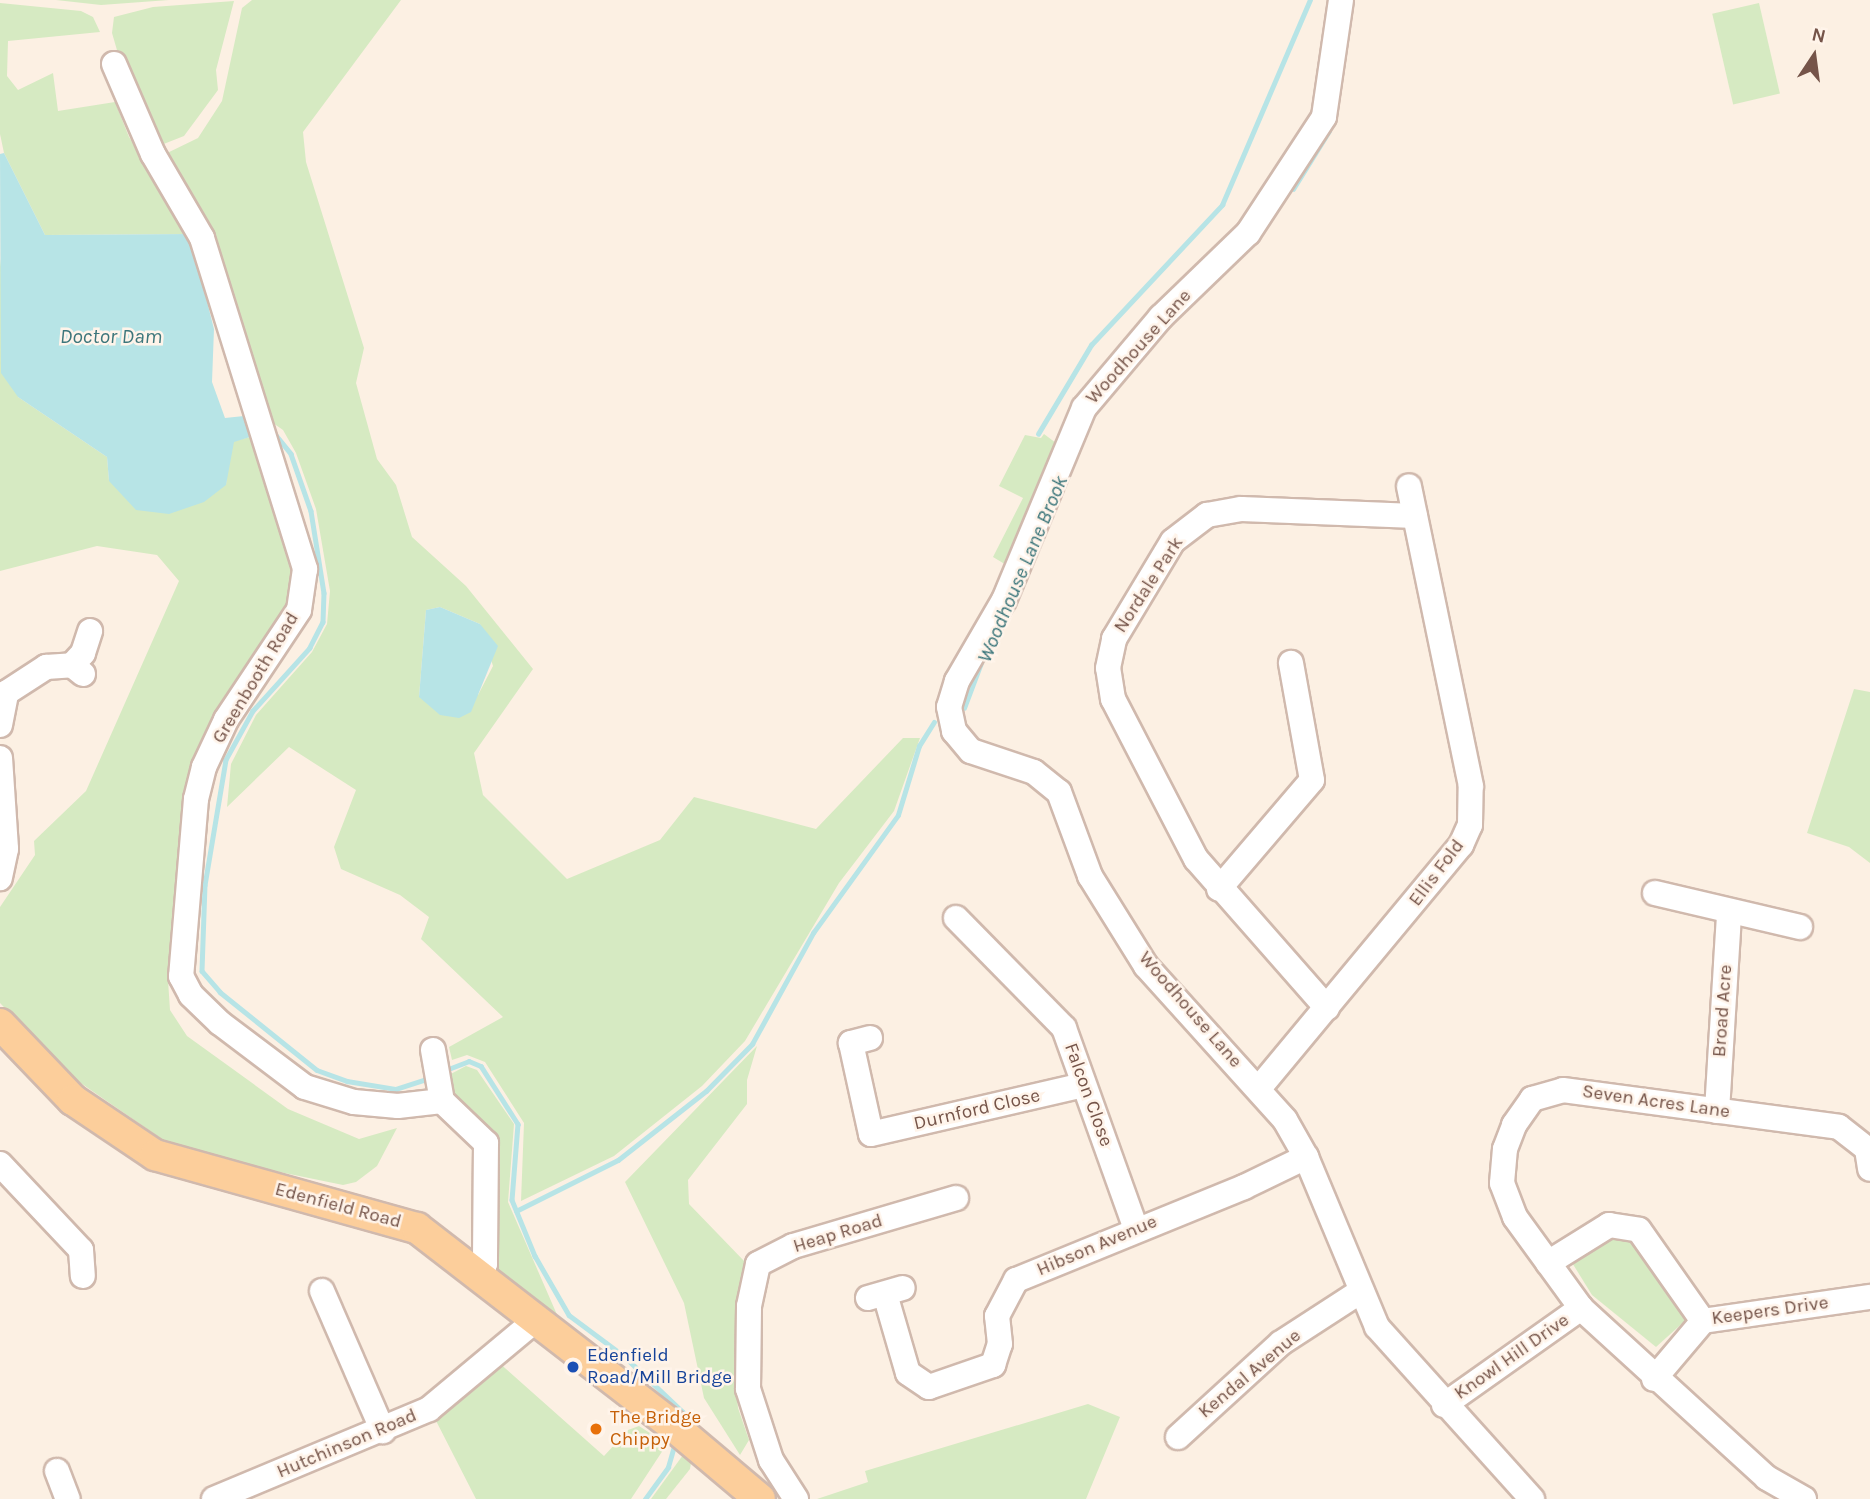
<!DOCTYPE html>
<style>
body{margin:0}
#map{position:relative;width:1870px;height:1499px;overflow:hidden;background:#fcf0e3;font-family:Karla,sans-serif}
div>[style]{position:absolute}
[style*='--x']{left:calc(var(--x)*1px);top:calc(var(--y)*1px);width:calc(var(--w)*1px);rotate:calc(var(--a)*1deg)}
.green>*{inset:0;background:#d6eac2;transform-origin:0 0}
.water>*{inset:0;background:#b7e4e6}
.stream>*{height:4.5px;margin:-2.25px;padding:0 2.25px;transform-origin:2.25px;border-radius:2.25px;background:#b7e4e6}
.roads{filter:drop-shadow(2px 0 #d0b9ad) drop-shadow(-2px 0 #d0b9ad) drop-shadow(0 2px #d0b9ad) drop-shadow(0 -2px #d0b9ad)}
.minor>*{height:24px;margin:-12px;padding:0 12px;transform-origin:12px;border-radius:12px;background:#fff}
.major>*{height:30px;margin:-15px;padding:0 15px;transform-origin:15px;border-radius:15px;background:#fcce9b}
.dots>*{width:19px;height:19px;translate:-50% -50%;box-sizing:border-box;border:4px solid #fff4ea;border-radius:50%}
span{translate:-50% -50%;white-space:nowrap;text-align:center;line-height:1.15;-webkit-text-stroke:5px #fff4ea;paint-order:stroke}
.street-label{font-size:19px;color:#755449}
.transit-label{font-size:19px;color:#164399}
.left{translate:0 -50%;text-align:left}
.food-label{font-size:19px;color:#c56008}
.water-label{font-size:21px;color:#3c767b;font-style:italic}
.north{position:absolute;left:1779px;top:21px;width:70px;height:70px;-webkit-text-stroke:5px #fff4ea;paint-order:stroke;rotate:13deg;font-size:19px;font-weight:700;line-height:28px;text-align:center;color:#755449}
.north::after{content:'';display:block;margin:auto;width:24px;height:32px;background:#755449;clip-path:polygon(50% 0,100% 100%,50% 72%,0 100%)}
</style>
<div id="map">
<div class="green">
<div style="clip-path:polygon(56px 0,169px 0,101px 5px)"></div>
<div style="clip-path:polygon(evenodd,252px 0,401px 0,303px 132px,306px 162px,364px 348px,356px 383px,377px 459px,396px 485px,412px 537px,466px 586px,533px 669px,474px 753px,483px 795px,567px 879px,660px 840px,694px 797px,816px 829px,903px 738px,920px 738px,894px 811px,839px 883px,745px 1041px,702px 1086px,614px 1156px,521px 1201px,524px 1123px,485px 1062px,467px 1055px,452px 1060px,449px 1047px,503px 1017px,421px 939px,429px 917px,400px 895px,341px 869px,334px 847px,356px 790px,289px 747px,227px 807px,231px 764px,256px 715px,312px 652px,327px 624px,330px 591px,316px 509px,296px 453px,283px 430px,263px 416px,161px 156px,198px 138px,222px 101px,242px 8px,252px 0,440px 607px,480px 624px,493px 666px,478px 695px,419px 697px,426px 610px,440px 607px)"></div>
<div style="clip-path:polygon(234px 1px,216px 70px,218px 90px,184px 136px,156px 147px,128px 88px,112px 33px,114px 17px,153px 7px)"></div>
<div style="clip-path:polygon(0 3px,81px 11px,93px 17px,100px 32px,8px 41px,7px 76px,18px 90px,53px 73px,58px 111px,115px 102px,129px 137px,190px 234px,45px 235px,4px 153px,0 134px)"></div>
<div style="left:1759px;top:3px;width:93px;height:48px;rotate:77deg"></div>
<div style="clip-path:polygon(0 259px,18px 397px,107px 457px,109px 481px,226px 485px,229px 448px,234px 441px,250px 437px,289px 526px,295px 566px,293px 597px,188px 796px,168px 980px,170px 1010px,187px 1036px,288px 1109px,359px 1139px,397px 1128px,377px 1166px,356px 1182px,343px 1185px,201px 1156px,166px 1142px,72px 1077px,0 1003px,0 907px,35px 855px,34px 841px,86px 791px,179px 581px,157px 555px,97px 546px,0 571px)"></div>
<div style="clip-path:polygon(1044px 434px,1060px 446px,1008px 566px,993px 557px,1023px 498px,999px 486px,1025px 435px,1041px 438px)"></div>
<div style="clip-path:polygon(1854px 689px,1870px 692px,1870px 863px,1849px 847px,1807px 833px)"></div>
<div style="clip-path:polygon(757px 1046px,747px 1080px,747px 1104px,688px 1180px,689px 1204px,746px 1263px,734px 1364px,738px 1408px,749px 1440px,740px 1455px,704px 1398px,684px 1303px,625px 1182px)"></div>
<div style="clip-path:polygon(466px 1066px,477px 1070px,514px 1124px,508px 1202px,558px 1317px,497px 1268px,491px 1143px,448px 1095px,445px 1077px)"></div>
<div style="clip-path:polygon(1611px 1227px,1637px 1231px,1687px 1319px,1656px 1347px,1592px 1295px,1571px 1261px)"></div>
<div style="clip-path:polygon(497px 1361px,604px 1456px,628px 1430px,639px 1426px,667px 1444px,631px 1499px,476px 1499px,431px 1411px)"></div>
<div style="clip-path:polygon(1088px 1404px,1120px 1417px,1086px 1499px,817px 1499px,868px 1482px,865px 1471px)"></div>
<div style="clip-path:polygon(683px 1455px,691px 1463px,690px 1469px,666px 1499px,651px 1499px)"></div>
</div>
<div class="water">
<div style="clip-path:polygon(4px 153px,45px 235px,190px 234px,214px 329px,212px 382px,225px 418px,244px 416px,250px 437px,234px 442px,226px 485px,204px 502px,169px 514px,136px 510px,109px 481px,107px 457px,18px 397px,1px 373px,0 154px)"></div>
<div style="clip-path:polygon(440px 607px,480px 624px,498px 646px,471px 712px,459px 718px,440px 715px,419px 697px,426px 610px)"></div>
</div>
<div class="stream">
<div style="--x:1293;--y:189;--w:68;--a:-58.2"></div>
<div style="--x:271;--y:429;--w:32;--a:51"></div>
<div style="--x:291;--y:454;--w:60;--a:70.7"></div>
<div style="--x:311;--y:511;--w:83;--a:81"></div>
<div style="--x:324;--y:593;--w:29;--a:92"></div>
<div style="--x:323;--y:622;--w:29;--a:117"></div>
<div style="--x:310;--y:648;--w:85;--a:132.1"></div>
<div style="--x:253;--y:711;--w:56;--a:118.9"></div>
<div style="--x:226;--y:760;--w:127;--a:99.5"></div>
<div style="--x:205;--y:885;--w:86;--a:92"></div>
<div style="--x:202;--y:971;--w:28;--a:49"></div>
<div style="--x:220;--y:992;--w:124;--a:38.8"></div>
<div style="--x:317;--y:1070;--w:32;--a:20"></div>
<div style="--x:347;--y:1081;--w:50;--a:9.3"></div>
<div style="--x:396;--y:1089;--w:32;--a:-18"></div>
<div style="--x:1038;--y:434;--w:104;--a:-59.2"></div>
<div style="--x:1091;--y:345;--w:192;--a:-46.9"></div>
<div style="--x:1222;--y:205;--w:223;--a:-66.8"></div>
<div style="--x:964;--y:708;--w:48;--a:-69.3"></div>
<div style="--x:451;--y:1068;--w:19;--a:-21"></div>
<div style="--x:469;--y:1061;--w:13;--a:23"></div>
<div style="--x:481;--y:1066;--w:69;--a:57.5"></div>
<div style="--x:518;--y:1124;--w:76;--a:94.5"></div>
<div style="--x:512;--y:1200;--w:61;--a:67.7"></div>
<div style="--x:535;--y:1256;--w:68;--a:60"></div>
<div style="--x:569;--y:1315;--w:69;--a:36.7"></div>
<div style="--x:624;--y:1356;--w:81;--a:43.5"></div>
<div style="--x:683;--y:1412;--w:8;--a:104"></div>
<div style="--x:516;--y:1211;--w:114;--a:-26.6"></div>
<div style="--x:618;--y:1160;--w:112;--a:-38.1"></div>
<div style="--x:706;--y:1091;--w:66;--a:-45.6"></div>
<div style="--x:752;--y:1044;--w:127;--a:-61.2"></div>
<div style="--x:813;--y:933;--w:145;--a:-54.2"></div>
<div style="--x:898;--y:815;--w:72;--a:-73.1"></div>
<div style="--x:919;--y:746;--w:28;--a:-58"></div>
<div style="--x:645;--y:1499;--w:39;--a:-54"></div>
<div style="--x:668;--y:1467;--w:26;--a:-74"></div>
</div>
<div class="roads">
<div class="minor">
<div style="--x:1341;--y:0;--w:118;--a:98.3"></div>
<div style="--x:1324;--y:117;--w:139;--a:123.2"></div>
<div style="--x:1248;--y:233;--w:121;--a:136"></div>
<div style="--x:1161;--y:317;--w:119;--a:130.2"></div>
<div style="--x:1084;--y:408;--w:208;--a:112.6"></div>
<div style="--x:1004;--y:600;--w:94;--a:120.1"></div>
<div style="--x:957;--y:681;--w:27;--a:107"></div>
<div style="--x:949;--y:707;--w:25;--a:78"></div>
<div style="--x:954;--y:731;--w:26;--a:50"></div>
<div style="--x:971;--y:751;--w:66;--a:18.4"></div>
<div style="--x:1034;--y:772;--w:32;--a:39"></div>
<div style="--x:1059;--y:792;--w:90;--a:69.7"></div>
<div style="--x:1090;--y:876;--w:106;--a:58.1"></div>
<div style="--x:1146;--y:966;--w:207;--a:47.9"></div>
<div style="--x:1285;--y:1120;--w:43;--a:60.4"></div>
<div style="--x:1306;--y:1157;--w:184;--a:67.3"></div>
<div style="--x:1377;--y:1327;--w:232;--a:48"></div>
<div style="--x:114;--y:64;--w:98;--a:66.6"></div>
<div style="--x:153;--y:154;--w:97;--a:59.7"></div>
<div style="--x:202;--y:238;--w:347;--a:72.7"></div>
<div style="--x:305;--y:569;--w:41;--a:98.3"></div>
<div style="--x:299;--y:610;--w:132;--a:123.6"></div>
<div style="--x:226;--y:720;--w:52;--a:115.1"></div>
<div style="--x:204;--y:767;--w:33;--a:104"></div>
<div style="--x:196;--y:799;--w:178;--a:94.8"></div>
<div style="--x:181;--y:976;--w:21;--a:62"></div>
<div style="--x:191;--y:995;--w:40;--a:44"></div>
<div style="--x:220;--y:1023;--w:106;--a:37"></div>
<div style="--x:305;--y:1087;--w:51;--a:17"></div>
<div style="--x:354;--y:1102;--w:44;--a:5.2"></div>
<div style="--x:398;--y:1106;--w:44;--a:-6.5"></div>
<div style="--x:83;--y:674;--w:14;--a:-141"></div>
<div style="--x:72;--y:665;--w:16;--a:-47"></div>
<div style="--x:83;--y:653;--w:23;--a:-72"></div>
<div style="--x:0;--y:725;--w:33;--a:-79"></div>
<div style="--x:6;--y:693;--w:48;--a:-33"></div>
<div style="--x:46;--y:667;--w:26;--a:-4"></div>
<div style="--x:0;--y:758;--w:91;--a:86.2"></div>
<div style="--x:6;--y:849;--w:30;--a:102"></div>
<div style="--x:1219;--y:889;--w:143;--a:-49.5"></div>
<div style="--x:1312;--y:780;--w:119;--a:-100.2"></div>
<div style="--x:1655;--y:893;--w:149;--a:13.2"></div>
<div style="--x:956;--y:918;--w:154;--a:45.5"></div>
<div style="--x:1064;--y:1028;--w:214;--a:70.3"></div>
<div style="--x:1327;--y:1008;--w:198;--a:-131.3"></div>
<div style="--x:1196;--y:859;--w:180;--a:-117.4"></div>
<div style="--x:1113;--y:699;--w:31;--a:-99"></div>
<div style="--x:1108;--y:668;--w:30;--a:-78"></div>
<div style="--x:1114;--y:639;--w:114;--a:-59"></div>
<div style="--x:1173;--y:541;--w:43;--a:-37.4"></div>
<div style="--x:1207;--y:515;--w:35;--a:-10"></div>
<div style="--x:1241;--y:509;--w:174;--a:2.3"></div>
<div style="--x:870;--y:1038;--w:20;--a:165"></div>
<div style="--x:851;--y:1043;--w:93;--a:77.6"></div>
<div style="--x:871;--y:1134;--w:218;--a:-13"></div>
<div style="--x:433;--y:1050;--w:52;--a:80"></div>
<div style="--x:442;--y:1101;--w:61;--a:43.7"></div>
<div style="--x:486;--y:1143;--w:121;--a:90.5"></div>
<div style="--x:485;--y:1264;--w:14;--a:129"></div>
<div style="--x:1260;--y:1087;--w:315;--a:-50.3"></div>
<div style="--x:1461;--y:845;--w:22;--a:-66"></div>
<div style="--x:1470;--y:825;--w:39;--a:-89"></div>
<div style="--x:1471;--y:786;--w:306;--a:-101.7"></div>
<div style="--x:1717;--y:1111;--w:199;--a:-86.5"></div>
<div style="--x:0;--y:1164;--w:118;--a:46.7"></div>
<div style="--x:81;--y:1250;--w:26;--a:86"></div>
<div style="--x:1548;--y:1263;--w:72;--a:-31.9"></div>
<div style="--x:1609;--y:1225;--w:30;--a:9"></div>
<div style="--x:1639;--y:1230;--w:111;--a:54.9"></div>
<div style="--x:322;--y:1291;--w:153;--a:66.5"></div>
<div style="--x:885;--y:1294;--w:82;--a:73.8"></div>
<div style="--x:908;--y:1373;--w:25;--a:34"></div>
<div style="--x:929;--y:1387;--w:68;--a:-19"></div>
<div style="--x:993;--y:1365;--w:22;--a:-72"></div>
<div style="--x:1000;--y:1344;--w:28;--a:-96"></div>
<div style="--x:997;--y:1316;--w:41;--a:-62.2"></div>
<div style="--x:1016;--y:1280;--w:246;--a:-22.2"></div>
<div style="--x:1244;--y:1187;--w:69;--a:-25.8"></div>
<div style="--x:868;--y:1298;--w:36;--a:-16"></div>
<div style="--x:1654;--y:1379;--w:76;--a:-49.8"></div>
<div style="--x:1703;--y:1321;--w:169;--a:-8.2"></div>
<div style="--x:1444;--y:1405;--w:168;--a:-35.3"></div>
<div style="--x:1178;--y:1437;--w:139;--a:-42.4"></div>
<div style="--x:1281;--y:1343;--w:95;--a:-33"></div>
<div style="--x:57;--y:1471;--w:30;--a:69"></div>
<div style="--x:214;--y:1499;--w:233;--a:-22.7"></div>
<div style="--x:429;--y:1409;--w:139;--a:-39.8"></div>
<div style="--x:796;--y:1499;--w:46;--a:-122.7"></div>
<div style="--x:771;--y:1460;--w:75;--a:-107.9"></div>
<div style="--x:748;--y:1389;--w:83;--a:-89.3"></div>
<div style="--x:749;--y:1306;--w:43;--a:-77.9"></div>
<div style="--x:758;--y:1264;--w:39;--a:-27"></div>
<div style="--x:793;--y:1246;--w:170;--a:-16.4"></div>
<div style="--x:1804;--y:1499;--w:43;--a:-150.4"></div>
<div style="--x:1767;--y:1478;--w:252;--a:-137.6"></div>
<div style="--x:1581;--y:1308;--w:112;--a:-126"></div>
<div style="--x:1515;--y:1217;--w:36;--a:-111"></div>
<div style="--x:1502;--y:1183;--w:34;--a:-85"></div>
<div style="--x:1505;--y:1149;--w:26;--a:-69"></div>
<div style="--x:1514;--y:1125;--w:32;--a:-55"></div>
<div style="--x:1532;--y:1099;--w:32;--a:-16"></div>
<div style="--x:1563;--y:1090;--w:278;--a:7.6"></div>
<div style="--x:1839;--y:1127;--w:36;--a:38"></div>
<div style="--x:1867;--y:1149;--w:20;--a:81"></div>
</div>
<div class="major">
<div style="--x:0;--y:1024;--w:105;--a:46.2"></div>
<div style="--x:73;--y:1100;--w:99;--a:33.9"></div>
<div style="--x:155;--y:1155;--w:272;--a:15.6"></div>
<div style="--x:417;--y:1228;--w:322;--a:37.7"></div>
<div style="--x:672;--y:1425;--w:115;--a:40.1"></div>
</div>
</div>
<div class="dots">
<div style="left:573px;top:1367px;background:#1a4fb4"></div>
<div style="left:596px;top:1429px;background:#e8710a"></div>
</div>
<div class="street-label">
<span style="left:1139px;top:347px;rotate:-48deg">Woodhouse Lane</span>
<span style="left:1149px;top:585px;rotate:-57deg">Nordale Park</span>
<span style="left:256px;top:678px;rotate:-59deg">Greenbooth Road</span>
<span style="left:1437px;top:873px;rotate:-53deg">Ellis Fold</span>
<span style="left:1190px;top:1010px;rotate:49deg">Woodhouse Lane</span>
<span style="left:1723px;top:1011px;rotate:-86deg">Broad Acre</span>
<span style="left:1088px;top:1095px;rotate:70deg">Falcon Close</span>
<span style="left:1656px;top:1102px;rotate:8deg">Seven Acres Lane</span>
<span style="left:977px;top:1110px;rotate:-13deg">Durnford Close</span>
<span style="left:338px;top:1206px;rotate:15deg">Edenfield Road</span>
<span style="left:838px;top:1234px;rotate:-17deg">Heap Road</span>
<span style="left:1097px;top:1246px;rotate:-23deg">Hibson Avenue</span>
<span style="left:1770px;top:1311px;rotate:-8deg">Keepers Drive</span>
<span style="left:1512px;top:1357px;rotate:-35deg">Knowl Hill Drive</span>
<span style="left:1250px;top:1374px;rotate:-40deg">Kendal Avenue</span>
<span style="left:347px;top:1444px;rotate:-23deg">Hutchinson Road</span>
</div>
<div class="transit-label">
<span class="left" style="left:587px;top:1367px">Edenfield<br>Road/Mill Bridge</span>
</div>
<div class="food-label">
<span class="left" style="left:610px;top:1429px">The Bridge<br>Chippy</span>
</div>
<div class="water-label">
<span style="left:111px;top:336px">Doctor Dam</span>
<span style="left:1022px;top:569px;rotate:-67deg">Woodhouse Lane Brook</span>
</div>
<div class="north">N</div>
</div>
